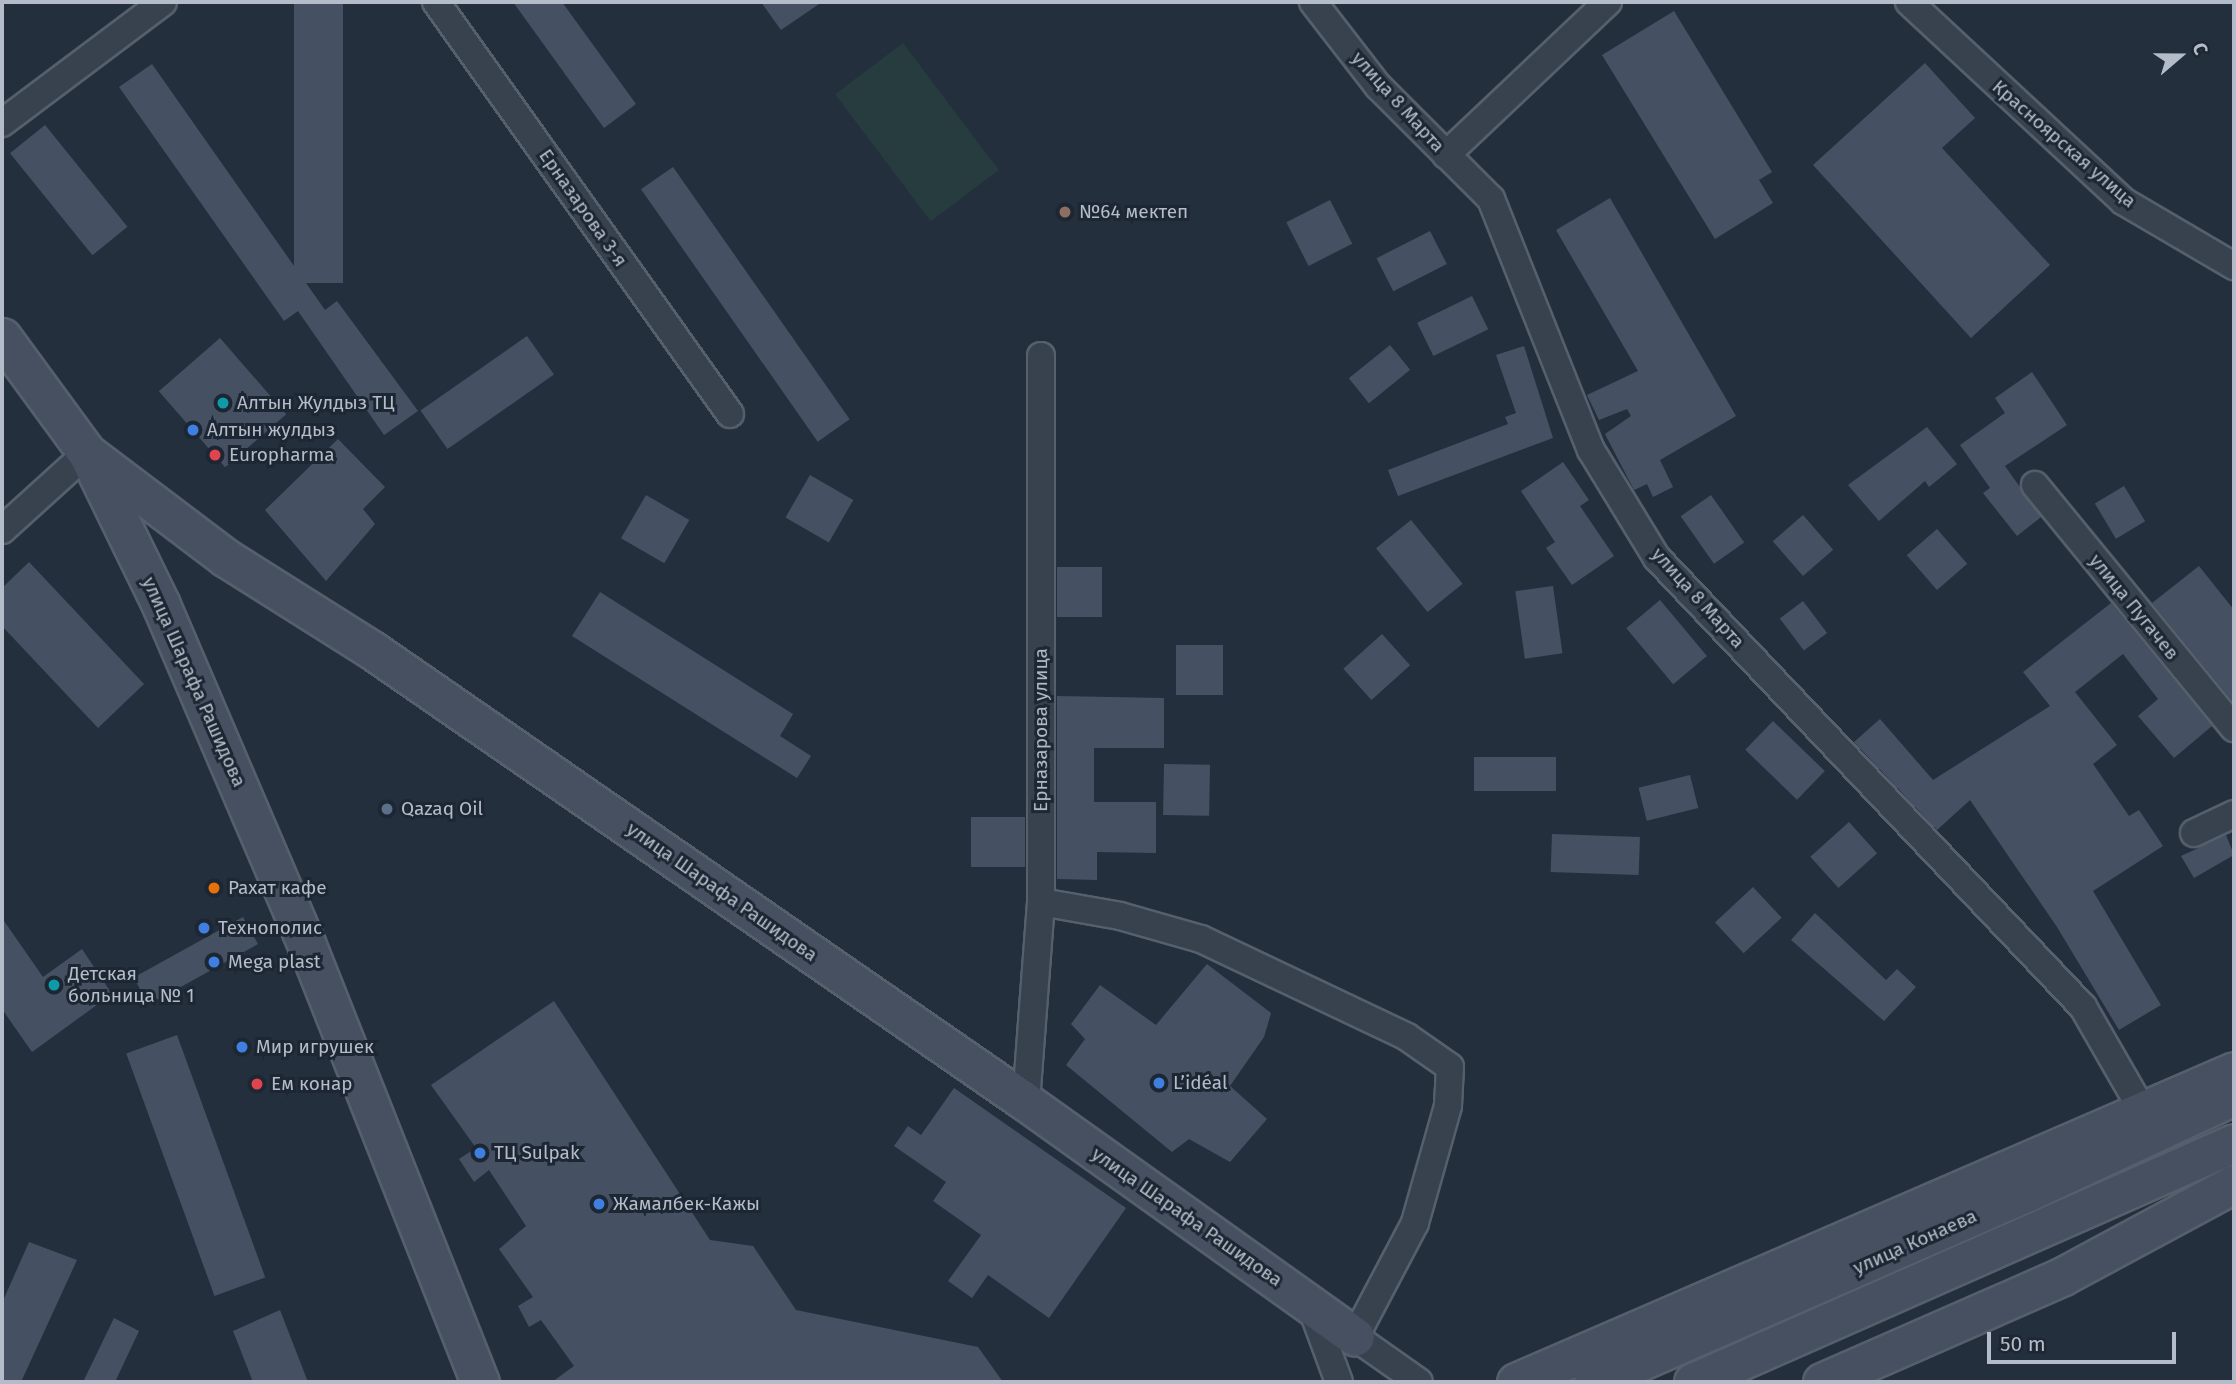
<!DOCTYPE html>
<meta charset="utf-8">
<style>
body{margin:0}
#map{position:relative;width:2236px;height:1384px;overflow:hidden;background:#242f3e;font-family:"Fira Sans",sans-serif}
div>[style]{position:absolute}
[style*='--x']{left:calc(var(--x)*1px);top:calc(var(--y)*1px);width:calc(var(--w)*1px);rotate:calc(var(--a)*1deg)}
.green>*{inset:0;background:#263c3f;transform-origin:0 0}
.building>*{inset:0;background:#455162;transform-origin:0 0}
.roads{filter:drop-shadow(2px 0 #565f6c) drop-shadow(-2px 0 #565f6c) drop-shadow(0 2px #565f6c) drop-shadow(0 -2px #565f6c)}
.minor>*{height:26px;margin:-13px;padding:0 13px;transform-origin:13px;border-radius:13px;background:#38414e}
.secondary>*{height:37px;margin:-18.5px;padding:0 18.5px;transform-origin:18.5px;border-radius:18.5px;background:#465061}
.dots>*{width:19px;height:19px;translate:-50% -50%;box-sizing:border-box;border:4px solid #1d2633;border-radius:50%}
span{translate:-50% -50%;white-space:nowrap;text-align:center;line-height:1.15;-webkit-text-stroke:6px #1d2633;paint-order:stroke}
.street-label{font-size:19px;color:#b4bcc9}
.poi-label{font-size:19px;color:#b4bcc9}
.left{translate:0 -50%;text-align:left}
.frame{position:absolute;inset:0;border:4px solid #b4bcc9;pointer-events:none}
.north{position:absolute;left:2145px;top:21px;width:70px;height:70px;-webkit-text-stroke:5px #1d2633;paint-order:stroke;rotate:70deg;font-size:19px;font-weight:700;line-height:28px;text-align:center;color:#b4bcc9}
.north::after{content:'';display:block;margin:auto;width:24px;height:32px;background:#b4bcc9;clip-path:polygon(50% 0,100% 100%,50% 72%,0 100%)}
.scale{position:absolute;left:1987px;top:1332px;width:189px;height:32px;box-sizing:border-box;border:4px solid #b4bcc9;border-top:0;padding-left:9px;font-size:21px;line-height:24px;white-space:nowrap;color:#b4bcc9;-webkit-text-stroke:5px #1d2633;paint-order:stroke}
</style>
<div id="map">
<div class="green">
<div style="left:903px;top:43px;width:159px;height:85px;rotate:53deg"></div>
</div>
<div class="building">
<div style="left:294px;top:2px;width:49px;height:281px"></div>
<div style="clip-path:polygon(513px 2px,562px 2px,636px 104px,604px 128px)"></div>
<div style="clip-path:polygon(761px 2px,822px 2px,781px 30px)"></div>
<div style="clip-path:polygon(1674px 11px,1772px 172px,1759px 180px,1773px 203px,1715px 239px,1602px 55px)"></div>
<div style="clip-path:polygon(1925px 63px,1975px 118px,1942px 148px,2050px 265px,1971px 338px,1813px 165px)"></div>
<div style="clip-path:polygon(152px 64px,325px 310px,337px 301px,418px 411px,384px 435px,298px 311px,284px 321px,119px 87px)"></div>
<div style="left:45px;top:125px;width:131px;height:45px;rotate:51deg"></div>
<div style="left:673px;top:167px;width:308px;height:39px;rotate:55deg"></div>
<div style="clip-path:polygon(1610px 198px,1736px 416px,1660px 460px,1673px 487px,1653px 497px,1647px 484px,1634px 490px,1605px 434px,1631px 416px,1627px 409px,1599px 420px,1587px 395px,1638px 371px,1556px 230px)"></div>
<div style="left:1330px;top:200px;width:49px;height:49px;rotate:63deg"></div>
<div style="left:1430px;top:231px;width:37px;height:60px;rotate:63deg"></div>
<div style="left:1472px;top:296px;width:37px;height:61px;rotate:64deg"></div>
<div style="left:527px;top:336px;width:47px;height:130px;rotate:55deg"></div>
<div style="left:220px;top:338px;width:101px;height:81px;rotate:49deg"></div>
<div style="left:1390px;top:345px;width:32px;height:53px;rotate:51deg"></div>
<div style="clip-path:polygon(1524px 346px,1553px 438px,1398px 496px,1388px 470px,1508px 424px,1505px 417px,1516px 413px,1496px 355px)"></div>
<div style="clip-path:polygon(2032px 372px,2067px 425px,2005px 466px,2041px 517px,2017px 536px,1983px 493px,1990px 488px,1960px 445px,2005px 413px,1995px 398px)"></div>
<div style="clip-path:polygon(1927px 427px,1957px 464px,1929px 487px,1925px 481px,1879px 521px,1848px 485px)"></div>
<div style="clip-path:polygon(338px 439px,385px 487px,363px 509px,375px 524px,326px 581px,265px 510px)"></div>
<div style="clip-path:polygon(1563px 462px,1589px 500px,1580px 506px,1614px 556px,1572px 585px,1546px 548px,1555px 542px,1521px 491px)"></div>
<div style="left:810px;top:475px;width:50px;height:49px;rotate:30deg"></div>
<div style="left:2124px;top:486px;width:41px;height:34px;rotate:59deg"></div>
<div style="left:646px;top:495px;width:50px;height:50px;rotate:30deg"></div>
<div style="left:1711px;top:495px;width:58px;height:37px;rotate:55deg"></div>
<div style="left:1803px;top:515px;width:46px;height:40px;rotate:49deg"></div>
<div style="left:1411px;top:520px;width:82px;height:45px;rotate:51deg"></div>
<div style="left:1937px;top:529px;width:46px;height:40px;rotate:49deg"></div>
<div style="clip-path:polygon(29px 562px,144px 684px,98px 728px,2px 626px,2px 588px)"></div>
<div style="clip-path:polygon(2199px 566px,2234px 610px,2234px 703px,2152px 603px)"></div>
<div style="left:1057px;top:567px;width:45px;height:50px"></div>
<div style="left:1553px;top:586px;width:68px;height:38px;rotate:82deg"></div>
<div style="clip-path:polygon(600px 592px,793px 714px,780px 736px,811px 756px,797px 778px,572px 636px)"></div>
<div style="left:1660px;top:600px;width:73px;height:44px;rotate:50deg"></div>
<div style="left:1803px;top:601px;width:40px;height:29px;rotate:53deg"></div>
<div style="clip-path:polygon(2111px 603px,2212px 726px,2174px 758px,2138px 716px,2158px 699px,2123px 654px,2075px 692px,2117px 745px,2093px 764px,2129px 816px,2139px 810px,2163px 846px,2093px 891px,2161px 1005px,2119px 1030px,2057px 927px,1970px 800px,1937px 830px,1854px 742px,1880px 719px,1933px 780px,2050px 706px,2023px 672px)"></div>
<div style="left:1382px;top:634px;width:42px;height:52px;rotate:48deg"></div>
<div style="left:1176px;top:645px;width:47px;height:50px"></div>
<div style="clip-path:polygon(1057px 696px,1164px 698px,1164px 748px,1094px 748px,1094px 802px,1156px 802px,1156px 853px,1097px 852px,1097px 880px,1057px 879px)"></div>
<div style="left:1773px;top:721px;width:72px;height:40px;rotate:44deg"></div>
<div style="left:1556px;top:757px;width:34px;height:82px;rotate:90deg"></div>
<div style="left:1164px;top:764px;width:46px;height:51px;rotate:1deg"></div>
<div style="left:1690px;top:775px;width:34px;height:53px;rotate:76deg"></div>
<div style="left:971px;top:817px;width:54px;height:50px"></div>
<div style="left:1849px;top:822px;width:42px;height:52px;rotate:48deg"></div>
<div style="left:1552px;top:834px;width:88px;height:38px;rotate:2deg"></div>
<div style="clip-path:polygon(2226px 835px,2234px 855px,2194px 878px,2181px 856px)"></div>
<div style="left:1753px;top:887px;width:42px;height:52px;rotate:47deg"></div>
<div style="clip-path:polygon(1815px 913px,1886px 980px,1897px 969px,1916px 987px,1884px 1021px,1791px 940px)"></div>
<div style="left:243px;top:917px;width:31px;height:125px;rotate:61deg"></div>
<div style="clip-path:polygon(2px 918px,43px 977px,82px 949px,112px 994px,32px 1052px,2px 1009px)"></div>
<div style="clip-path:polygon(1207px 964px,1271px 1013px,1264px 1037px,1230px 1086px,1267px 1119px,1230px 1162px,1189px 1139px,1172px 1152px,1066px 1065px,1085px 1039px,1071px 1024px,1100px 985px,1156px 1025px)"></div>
<div style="clip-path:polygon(554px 1001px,710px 1240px,753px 1246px,796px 1310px,978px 1347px,1003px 1382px,552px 1382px,574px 1366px,541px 1320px,529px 1327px,518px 1306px,533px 1297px,499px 1249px,526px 1226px,489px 1170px,474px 1182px,459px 1159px,476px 1148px,431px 1085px)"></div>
<div style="left:177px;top:1035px;width:258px;height:54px;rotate:70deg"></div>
<div style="clip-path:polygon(954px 1088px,1126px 1208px,1049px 1318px,988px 1275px,972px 1298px,948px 1281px,981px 1235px,933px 1201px,946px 1182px,894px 1146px,908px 1126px,921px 1135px)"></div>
<div style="clip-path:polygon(29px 1242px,77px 1260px,21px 1382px,2px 1382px,2px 1303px)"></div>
<div style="clip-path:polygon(280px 1310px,308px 1382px,253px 1382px,233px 1331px)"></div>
<div style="clip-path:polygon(114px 1318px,139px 1331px,115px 1382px,83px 1382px)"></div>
</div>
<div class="roads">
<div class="minor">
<div style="--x:436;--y:2;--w:506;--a:54.49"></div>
<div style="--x:1313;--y:2;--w:106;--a:52.3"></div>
<div style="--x:1378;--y:86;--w:160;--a:45"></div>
<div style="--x:1491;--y:199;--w:270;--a:68.3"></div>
<div style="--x:1591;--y:450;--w:127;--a:58.6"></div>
<div style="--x:1657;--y:558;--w:619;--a:46.51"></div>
<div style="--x:2083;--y:1007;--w:116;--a:60.1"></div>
<div style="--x:1909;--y:2;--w:292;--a:42.9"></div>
<div style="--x:2123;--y:201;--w:129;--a:30.4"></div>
<div style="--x:2;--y:123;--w:201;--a:-36.9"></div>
<div style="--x:1446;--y:155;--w:223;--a:-43.4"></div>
<div style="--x:2035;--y:485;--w:314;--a:50.7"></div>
<div style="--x:2;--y:530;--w:115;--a:-42.2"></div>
<div style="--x:2194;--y:833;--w:44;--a:-25.4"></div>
<div style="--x:1041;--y:902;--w:80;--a:10"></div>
<div style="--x:1120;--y:916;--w:84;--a:15.9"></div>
<div style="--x:1201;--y:939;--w:228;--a:25.4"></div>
<div style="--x:1407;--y:1037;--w:52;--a:34.9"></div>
<div style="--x:1450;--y:1067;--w:39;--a:93"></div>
<div style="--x:1448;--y:1106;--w:122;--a:105.8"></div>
<div style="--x:1415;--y:1223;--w:129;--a:117.8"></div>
<div style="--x:1355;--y:1337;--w:78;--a:35.1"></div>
<div style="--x:1026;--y:1102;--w:201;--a:-85.7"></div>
<div style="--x:1041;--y:902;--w:546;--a:-90"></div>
<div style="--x:1311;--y:1306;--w:81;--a:69.8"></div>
</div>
<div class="secondary">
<div style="--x:2;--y:337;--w:144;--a:53.8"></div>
<div style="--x:87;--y:453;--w:169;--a:64"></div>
<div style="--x:161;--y:605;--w:368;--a:66.8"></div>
<div style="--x:306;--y:943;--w:472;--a:68.4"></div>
<div style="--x:87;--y:453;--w:174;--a:37.1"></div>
<div style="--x:226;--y:558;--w:173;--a:32.2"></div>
<div style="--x:372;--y:650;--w:795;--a:34.65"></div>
<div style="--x:1026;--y:1102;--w:404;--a:35.5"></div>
<div style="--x:1516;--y:1382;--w:782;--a:-23.42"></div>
<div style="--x:1593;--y:1382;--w:472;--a:-23.6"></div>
<div style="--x:2026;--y:1193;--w:230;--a:-25"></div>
<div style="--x:1693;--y:1382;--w:591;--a:-23.83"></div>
<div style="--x:1822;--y:1382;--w:263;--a:-23.7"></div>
<div style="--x:2063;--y:1276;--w:194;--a:-28.3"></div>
</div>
</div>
<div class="dots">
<div style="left:1065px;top:212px;background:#8d6e63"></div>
<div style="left:223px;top:403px;background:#0f9aa8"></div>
<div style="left:193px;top:430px;background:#3f7fe0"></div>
<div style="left:215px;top:455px;background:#e0444e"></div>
<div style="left:387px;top:809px;background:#5c6f8a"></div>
<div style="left:214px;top:888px;background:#e8710a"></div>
<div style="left:204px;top:928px;background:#3f7fe0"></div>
<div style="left:214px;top:962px;background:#3f7fe0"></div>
<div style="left:54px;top:985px;background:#0f9aa8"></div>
<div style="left:242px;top:1047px;background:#3f7fe0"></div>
<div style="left:1159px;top:1083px;background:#3f7fe0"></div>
<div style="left:257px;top:1084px;background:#e0444e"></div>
<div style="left:480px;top:1153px;background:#3f7fe0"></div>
<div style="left:599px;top:1204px;background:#3f7fe0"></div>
</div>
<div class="street-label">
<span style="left:1398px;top:102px;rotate:48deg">улица 8 Марта</span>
<span style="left:2064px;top:144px;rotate:41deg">Красноярская улица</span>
<span style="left:583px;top:208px;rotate:55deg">Ерназарова 3-я</span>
<span style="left:1698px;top:598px;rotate:48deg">улица 8 Марта</span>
<span style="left:2134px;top:607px;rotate:51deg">улица Пугачев</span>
<span style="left:194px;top:682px;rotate:66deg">улица Шарафа Рашидова</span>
<span style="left:1041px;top:730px;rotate:-90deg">Ерназарова улица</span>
<span style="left:722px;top:892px;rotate:35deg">улица Шарафа Рашидова</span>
<span style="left:1187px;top:1217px;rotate:35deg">улица Шарафа Рашидова</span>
<span style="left:1915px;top:1242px;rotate:-24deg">улица Конаева</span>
</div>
<div class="poi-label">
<span class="left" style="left:1079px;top:212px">№64 мектеп</span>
<span class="left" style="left:237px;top:403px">Алтын Жулдыз ТЦ</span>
<span class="left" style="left:207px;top:430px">Алтын жулдыз</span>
<span class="left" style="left:229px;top:455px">Europharma</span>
<span class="left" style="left:401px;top:809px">Qazaq Oil</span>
<span class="left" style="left:228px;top:888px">Рахат кафе</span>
<span class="left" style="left:218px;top:928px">Технополис</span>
<span class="left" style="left:228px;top:962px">Mega plast</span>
<span class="left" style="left:68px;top:985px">Детская<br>больница № 1</span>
<span class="left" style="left:256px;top:1047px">Мир игрушек</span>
<span class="left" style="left:1173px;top:1083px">L’idéal</span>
<span class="left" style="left:271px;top:1084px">Ем конар</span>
<span class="left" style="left:494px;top:1153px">ТЦ Sulpak</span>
<span class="left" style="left:613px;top:1204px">Жамалбек-Кажы</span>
</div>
<div class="frame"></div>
<div class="north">С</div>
<div class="scale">50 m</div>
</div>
